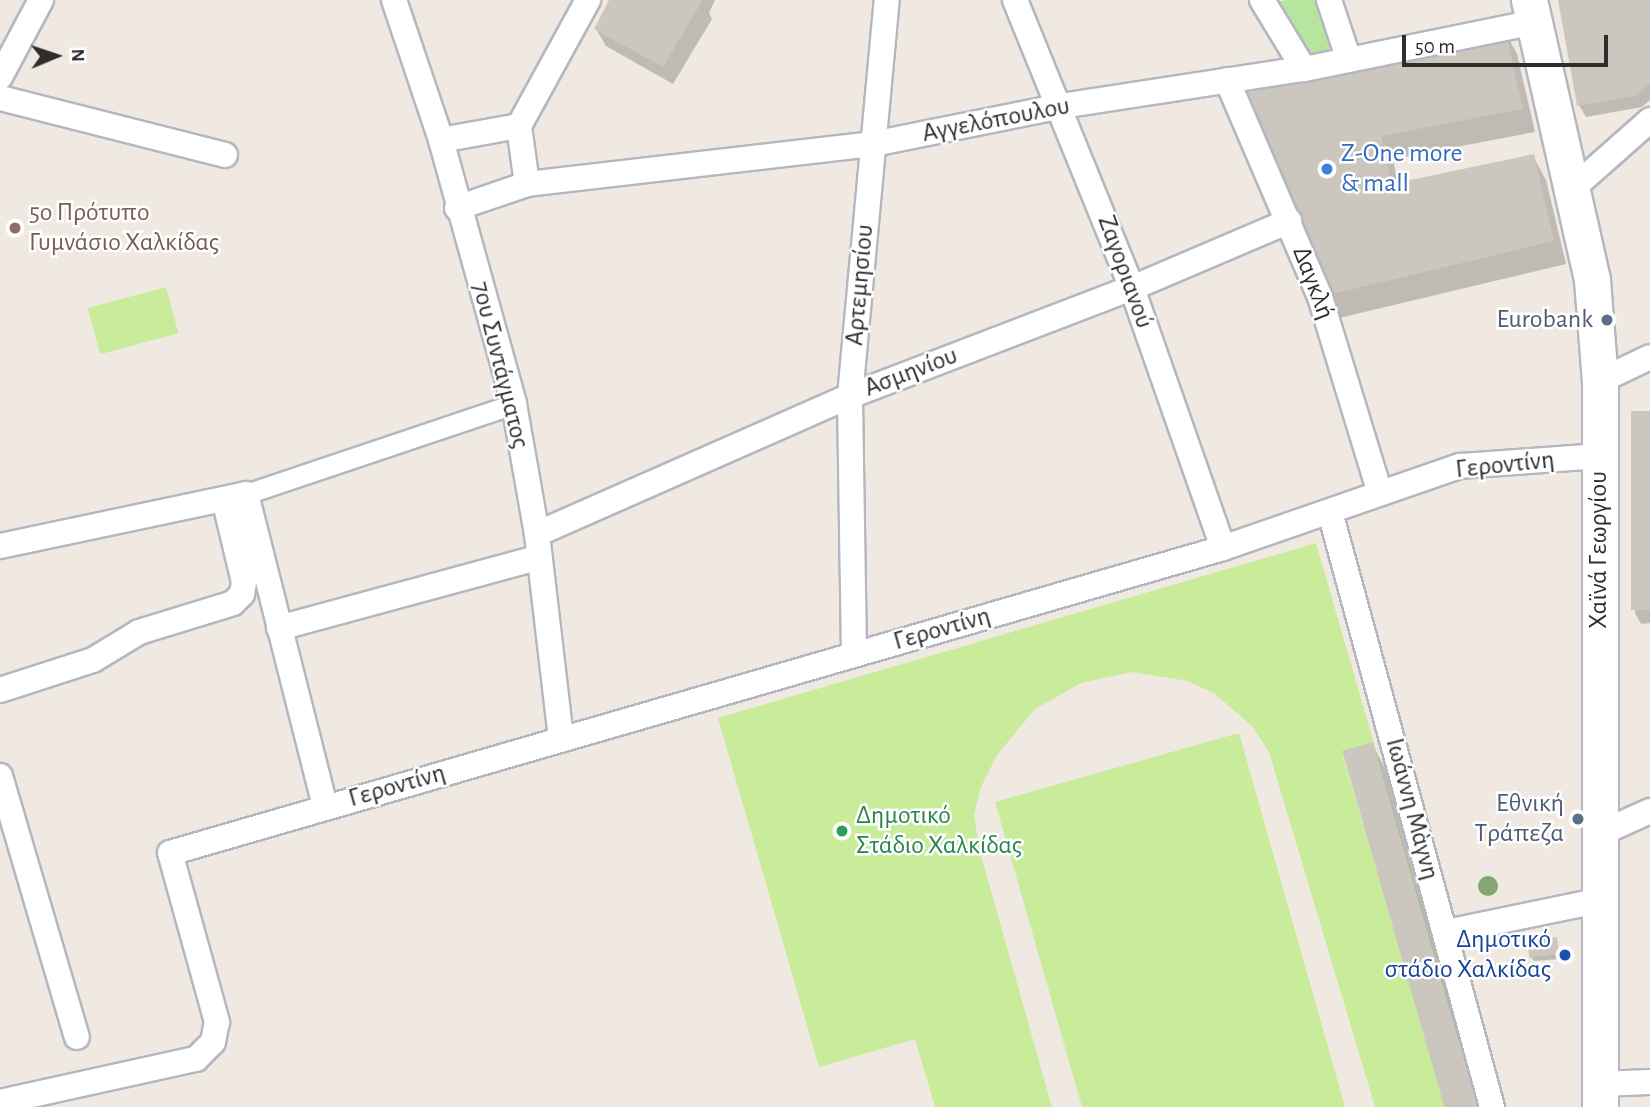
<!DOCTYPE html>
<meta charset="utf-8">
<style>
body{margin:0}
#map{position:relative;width:1650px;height:1107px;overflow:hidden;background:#efe9e1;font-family:"Alegreya Sans",sans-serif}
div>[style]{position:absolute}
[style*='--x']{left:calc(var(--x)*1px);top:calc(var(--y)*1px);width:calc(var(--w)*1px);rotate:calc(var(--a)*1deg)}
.green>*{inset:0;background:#b6e59e}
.pitch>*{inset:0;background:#c9ec9a;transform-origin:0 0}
.shadow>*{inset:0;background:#0003}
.building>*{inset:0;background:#cbc7bf;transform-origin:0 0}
.roads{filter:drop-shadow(2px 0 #b4b7c1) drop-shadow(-2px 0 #b4b7c1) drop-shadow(0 2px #b4b7c1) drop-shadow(0 -2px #b4b7c1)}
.pedestrian>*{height:19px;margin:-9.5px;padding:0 9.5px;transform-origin:9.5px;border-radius:9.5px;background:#fff}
.minor>*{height:24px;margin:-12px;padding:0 12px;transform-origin:12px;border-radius:12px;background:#fff}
.secondary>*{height:35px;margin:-17.5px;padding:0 17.5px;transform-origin:17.5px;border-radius:17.5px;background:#fff}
.trees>*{width:20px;height:20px;margin:-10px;border-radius:50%;background:#84a574}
.dots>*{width:19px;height:19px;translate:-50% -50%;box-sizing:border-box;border:4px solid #fff;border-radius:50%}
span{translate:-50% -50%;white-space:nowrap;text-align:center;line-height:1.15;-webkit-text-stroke:5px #fff;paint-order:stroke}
.street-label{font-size:26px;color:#2e2e2e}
.shop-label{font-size:26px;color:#366cbe}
.left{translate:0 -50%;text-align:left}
.education-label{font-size:26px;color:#785e54}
.service-label{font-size:26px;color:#4e5e75}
.right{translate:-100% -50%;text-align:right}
.leisure-label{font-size:26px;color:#27864d}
.transit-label{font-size:26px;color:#164399}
.north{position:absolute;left:21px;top:21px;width:70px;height:70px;-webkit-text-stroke:5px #fff;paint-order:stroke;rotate:88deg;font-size:19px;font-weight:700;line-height:28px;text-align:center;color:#2e2e2e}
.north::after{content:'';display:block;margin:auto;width:24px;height:32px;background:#2e2e2e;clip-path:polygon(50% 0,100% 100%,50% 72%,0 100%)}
.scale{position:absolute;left:1402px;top:35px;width:206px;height:32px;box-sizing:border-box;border:4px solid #2e2e2e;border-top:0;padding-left:9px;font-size:21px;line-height:24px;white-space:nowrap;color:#2e2e2e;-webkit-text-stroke:5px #fff;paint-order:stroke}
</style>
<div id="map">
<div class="green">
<div style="clip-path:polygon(1287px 0,1329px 0,1349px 60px,1304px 69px,1265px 4px)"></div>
</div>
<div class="pitch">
<div style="left:166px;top:287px;width:48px;height:81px;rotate:75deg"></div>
<div style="clip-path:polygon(1316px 543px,1479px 1107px,1342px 752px,1445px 1107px,1375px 1107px,1269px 752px,1252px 726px,1215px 694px,1188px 681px,1132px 672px,1081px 683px,1035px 709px,997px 755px,981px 787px,974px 815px,980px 852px,1052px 1107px,935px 1107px,915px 1039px,819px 1067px,718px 718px)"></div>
<div style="clip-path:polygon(1239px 733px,1345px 1107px,1082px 1107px,995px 802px)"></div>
</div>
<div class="shadow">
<div style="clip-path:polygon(611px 0,715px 0,709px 13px,712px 19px,673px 84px,606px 46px,596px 29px)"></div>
<div style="clip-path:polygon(1559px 0,1650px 0,1650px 100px,1642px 107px,1586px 117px,1579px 105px)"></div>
<div style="clip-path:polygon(1504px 30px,1517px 54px,1535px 132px,1393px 159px,1398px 184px,1533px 156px,1546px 180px,1566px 264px,1335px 319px,1230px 81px)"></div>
<div style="clip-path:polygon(1650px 413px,1650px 623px,1641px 624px,1635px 613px)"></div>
<div style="clip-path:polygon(1372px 744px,1385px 768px,1483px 1107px,1447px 1107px)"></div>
<div style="clip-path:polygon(1556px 939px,1561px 959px,1534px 961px,1530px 956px)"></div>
</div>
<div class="building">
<div style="clip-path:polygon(609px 0,703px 0,663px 67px,594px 29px)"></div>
<div style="clip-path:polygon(1558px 0,1650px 0,1650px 83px,1635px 96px,1577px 106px)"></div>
<div style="clip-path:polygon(1505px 29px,1523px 109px,1381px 136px,1391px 184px,1534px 154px,1554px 241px,1320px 297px,1227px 80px)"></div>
<div style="left:1650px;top:411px;width:199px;height:19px;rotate:90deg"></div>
<div style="left:1373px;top:742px;width:380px;height:32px;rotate:74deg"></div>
<div style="left:1557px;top:937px;width:17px;height:30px;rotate:83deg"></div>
</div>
<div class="roads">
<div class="pedestrian">
<div style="--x:246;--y:494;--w:283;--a:-18.6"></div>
</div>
<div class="minor">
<div style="--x:394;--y:0;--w:148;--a:71.4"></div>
<div style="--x:441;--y:140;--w:274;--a:74.5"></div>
<div style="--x:514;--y:404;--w:132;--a:80"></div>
<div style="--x:537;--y:534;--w:206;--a:83.3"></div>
<div style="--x:1015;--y:0;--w:311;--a:67.9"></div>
<div style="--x:1132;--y:288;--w:275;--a:70.7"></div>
<div style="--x:1262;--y:0;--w:81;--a:58.7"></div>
<div style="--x:1329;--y:0;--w:63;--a:71.6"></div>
<div style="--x:0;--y:77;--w:87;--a:-62"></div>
<div style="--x:1227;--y:80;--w:236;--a:66.8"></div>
<div style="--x:1320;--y:297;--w:205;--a:73"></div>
<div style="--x:0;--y:98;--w:232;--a:14.2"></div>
<div style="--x:441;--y:140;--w:79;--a:-10.2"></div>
<div style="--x:527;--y:184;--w:59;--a:-97.9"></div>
<div style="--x:519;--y:126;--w:144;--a:-61.3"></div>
<div style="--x:1572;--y:189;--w:104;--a:-41.5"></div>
<div style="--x:457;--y:208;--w:74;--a:-18.9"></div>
<div style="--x:527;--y:184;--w:348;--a:-6.6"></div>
<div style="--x:873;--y:144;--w:192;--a:-11.4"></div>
<div style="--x:1061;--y:106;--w:246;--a:-8.7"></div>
<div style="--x:1304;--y:69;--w:235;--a:-11.5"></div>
<div style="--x:1600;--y:381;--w:55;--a:-25.6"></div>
<div style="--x:1330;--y:512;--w:617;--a:74.77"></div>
<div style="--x:537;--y:534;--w:342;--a:-23.8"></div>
<div style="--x:850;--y:396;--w:302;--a:-21"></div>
<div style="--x:1132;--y:288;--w:171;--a:-23.1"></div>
<div style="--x:0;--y:546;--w:251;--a:-11.9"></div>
<div style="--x:246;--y:494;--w:323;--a:75.8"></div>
<div style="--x:279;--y:628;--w:267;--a:-15.2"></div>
<div style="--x:854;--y:654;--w:258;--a:-90.9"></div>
<div style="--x:850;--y:396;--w:398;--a:-84.7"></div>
<div style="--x:0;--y:690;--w:98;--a:-17.9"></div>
<div style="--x:93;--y:660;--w:54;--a:-31.3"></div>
<div style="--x:139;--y:632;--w:98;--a:-17.1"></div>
<div style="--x:233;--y:603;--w:13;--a:-45"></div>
<div style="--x:242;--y:594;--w:12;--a:-81"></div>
<div style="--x:244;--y:582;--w:85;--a:-103.5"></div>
<div style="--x:0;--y:776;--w:272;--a:73.6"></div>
<div style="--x:1599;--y:834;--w:56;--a:-24.3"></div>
<div style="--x:1446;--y:932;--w:154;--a:-11.6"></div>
<div style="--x:1600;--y:1084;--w:50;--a:-2.3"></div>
<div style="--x:0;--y:1102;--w:201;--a:-12.4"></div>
<div style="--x:196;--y:1059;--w:24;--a:-45"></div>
<div style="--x:213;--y:1042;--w:20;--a:-79"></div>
<div style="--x:217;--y:1022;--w:175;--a:-105.5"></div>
<div style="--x:170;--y:853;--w:1096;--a:-16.15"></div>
<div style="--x:1223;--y:548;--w:251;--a:-19.1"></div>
<div style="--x:1460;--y:466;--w:139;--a:-4.1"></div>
</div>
<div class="secondary">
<div style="--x:1529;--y:0;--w:287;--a:77.3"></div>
<div style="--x:1592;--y:280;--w:101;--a:85.5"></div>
<div style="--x:1600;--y:381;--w:726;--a:90"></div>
</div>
</div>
<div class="trees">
<div style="left:1488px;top:886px"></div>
</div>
<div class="dots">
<div style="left:1327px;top:169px;background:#3f7fe0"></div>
<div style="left:15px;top:228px;background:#8d6e63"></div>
<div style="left:1607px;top:320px;background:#5c6f8a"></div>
<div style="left:1578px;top:819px;background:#5c6f8a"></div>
<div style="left:842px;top:831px;background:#2e9e5b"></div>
<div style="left:1565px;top:955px;background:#1a4fb4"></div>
</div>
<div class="street-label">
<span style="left:996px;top:120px;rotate:-11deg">Αγγελόπουλου</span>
<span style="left:1125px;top:272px;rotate:70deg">Ζαγοριανού</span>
<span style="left:1313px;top:283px;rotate:69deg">Δαγκλή</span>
<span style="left:860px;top:285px;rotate:-85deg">Αρτεμησίου</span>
<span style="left:500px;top:365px;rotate:76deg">7ου Συντάγματος</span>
<span style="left:911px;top:372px;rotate:-21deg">Ασμηνίου</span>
<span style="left:1505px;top:465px;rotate:-6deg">Γεροντίνη</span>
<span style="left:1599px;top:550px;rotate:-90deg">Χαϊνά Γεωργίου</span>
<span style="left:942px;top:629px;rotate:-16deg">Γεροντίνη</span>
<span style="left:397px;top:786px;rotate:-16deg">Γεροντίνη</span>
<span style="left:1412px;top:809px;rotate:75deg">Ιωάννη Μὰγνη</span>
</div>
<div class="shop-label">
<span class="left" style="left:1341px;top:169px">Z-One more<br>&amp; mall</span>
</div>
<div class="education-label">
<span class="left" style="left:29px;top:228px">5ο Πρότυπο<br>Γυμνάσιο Χαλκίδας</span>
</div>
<div class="service-label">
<span class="right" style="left:1593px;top:320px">Eurobank</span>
<span class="right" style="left:1564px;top:819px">Εθνική<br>Τράπεζα</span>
</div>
<div class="leisure-label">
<span class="left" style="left:856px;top:831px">Δημοτικό<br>Στάδιο Χαλκίδας</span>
</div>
<div class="transit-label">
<span class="right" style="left:1551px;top:955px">Δημοτικό<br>στάδιο Χαλκίδας</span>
</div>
<div class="north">N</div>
<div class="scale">50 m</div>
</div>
